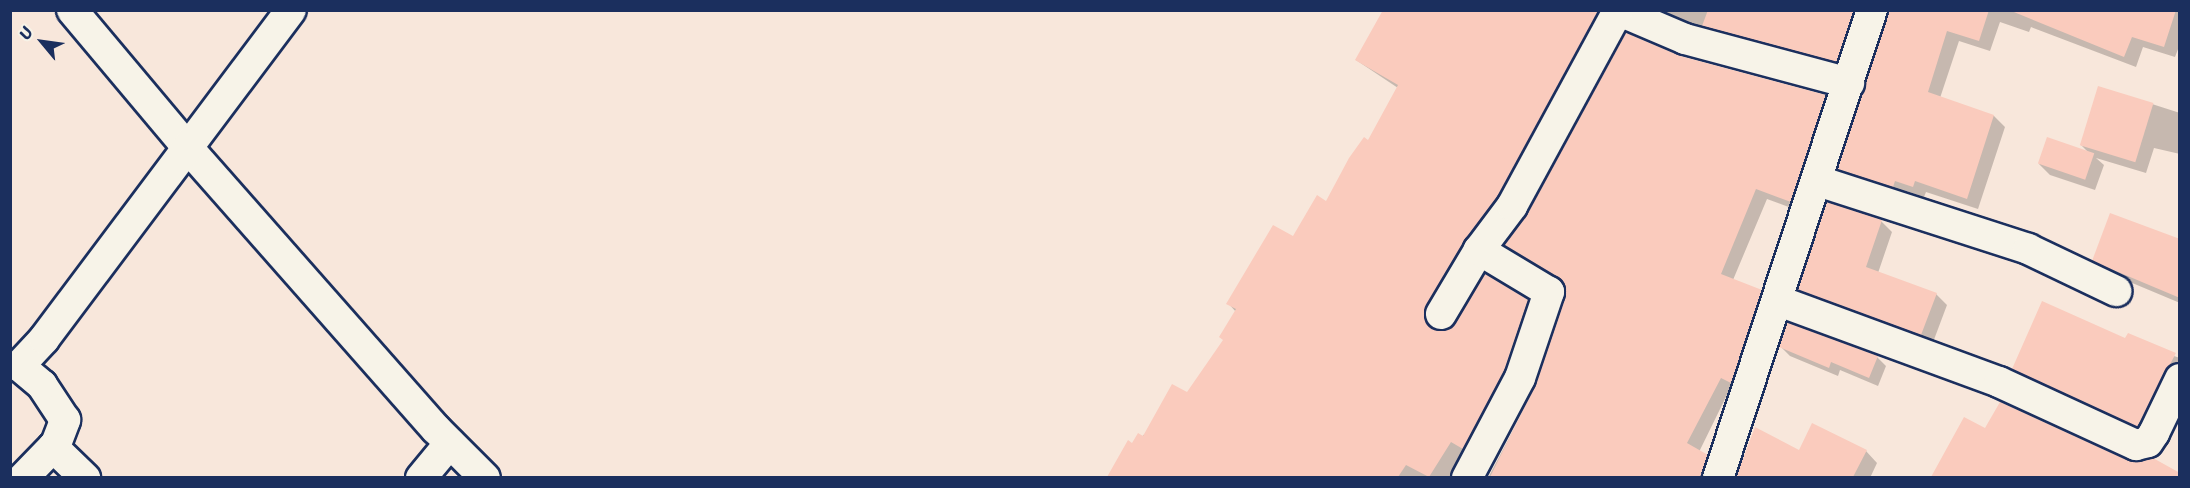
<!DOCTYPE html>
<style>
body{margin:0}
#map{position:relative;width:2190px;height:488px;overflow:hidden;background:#f8e7db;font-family:Sriracha,sans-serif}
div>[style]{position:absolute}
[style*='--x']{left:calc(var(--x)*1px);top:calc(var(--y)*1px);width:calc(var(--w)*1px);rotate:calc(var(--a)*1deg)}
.shadow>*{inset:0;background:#0003}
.building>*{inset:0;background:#facbbd;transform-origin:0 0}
.roads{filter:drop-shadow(2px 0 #1b2f5e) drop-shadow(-2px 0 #1b2f5e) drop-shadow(0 2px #1b2f5e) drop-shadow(0 -2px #1b2f5e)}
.minor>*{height:30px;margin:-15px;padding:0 15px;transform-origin:15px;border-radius:15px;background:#f7f3e8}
span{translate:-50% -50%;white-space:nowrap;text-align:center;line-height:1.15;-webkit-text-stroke:4.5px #f7f3e8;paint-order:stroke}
.frame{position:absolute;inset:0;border:12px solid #1b2f5e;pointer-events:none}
.north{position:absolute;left:12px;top:12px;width:60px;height:60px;-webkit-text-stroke:4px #f7f3e8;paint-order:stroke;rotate:299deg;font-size:16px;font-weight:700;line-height:24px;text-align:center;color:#1b2f5e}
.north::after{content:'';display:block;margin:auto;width:21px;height:27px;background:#1b2f5e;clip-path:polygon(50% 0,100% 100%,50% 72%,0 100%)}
</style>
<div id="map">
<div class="shadow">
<div style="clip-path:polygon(1443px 10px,1615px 10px,1437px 317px,1436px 330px,1450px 331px,1527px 301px,1539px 312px,1465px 478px,1121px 478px,1113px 469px,1133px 445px,1187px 394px,1225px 341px,1236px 312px,1228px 303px,1327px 203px,1369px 142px,1398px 88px,1356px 60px)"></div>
<div style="clip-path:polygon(1650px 10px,1872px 10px,1848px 72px,1703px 33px)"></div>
<div style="clip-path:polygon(1890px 10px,2180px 10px,2180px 44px,2175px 57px,2143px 47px,2136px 67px,2031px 27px,2029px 32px,2000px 22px,1990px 51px,1959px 41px,1940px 98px,1994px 116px,2005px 127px,1978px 209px,1926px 192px,1924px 197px,1906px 191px,1904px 197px,1851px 180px,1839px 169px)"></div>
<div style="clip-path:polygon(1680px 57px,1825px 96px,1836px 107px,1802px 212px,1767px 199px,1733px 280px,1761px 292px,1772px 303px,1699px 452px,1718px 467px,1716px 478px,1488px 478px,1538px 384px,1568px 289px,1506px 245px)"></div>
<div style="clip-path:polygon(2099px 87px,2180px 113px,2180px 154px,2154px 148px,2146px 173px,2096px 158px,2104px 165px,2095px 190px,2050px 175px,2039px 164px,2089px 153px,2081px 145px)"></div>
<div style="clip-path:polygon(1881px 221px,1892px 232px,1878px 273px,1936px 294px,1947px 305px,1932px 345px,1811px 300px,1800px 289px)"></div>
<div style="clip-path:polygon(2180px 241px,2180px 303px,2106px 272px,2094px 260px)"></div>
<div style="clip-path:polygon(2126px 340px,2180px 358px,2180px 378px,2149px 437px,2024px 379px,2014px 369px)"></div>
<div style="clip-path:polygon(1781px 347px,1877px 357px,1886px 366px,1878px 386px,1840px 370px,1838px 376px,1790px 356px)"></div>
<div style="clip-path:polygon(1965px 419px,1985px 430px,2180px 474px,2180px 478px,1932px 478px)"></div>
<div style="clip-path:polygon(1756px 429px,1799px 452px,1866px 451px,1877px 463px,1870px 478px,1738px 478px)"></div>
</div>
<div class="building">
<div style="clip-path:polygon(1383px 10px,1599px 10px,1497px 197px,1464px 241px,1426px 306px,1426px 322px,1432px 328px,1449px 329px,1485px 274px,1528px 300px,1504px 371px,1463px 449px,1451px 442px,1429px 477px,1406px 465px,1398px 477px,1107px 477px,1128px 440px,1132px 443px,1138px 433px,1143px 436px,1172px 384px,1187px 392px,1223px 340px,1219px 337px,1236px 309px,1226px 304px,1273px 225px,1293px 236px,1317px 195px,1326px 201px,1349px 158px,1364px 137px,1368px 140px,1398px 85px,1355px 60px)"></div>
<div style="clip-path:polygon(1708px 10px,1854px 10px,1837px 62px,1702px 26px)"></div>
<div style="clip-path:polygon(1889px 10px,1989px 10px,1979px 41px,1947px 31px,1928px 92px,1994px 115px,1967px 199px,1915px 181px,1913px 187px,1895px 181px,1893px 187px,1838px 169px)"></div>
<div style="clip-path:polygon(2009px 10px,2176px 10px,2164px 47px,2132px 37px,2124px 57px)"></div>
<div style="clip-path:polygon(1626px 33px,1680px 56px,1826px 95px,1791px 202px,1756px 189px,1721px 274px,1762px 290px,1731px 383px,1721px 378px,1687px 443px,1708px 455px,1701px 477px,1490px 477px,1536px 384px,1566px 290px,1558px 277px,1504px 245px,1527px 214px)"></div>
<div style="left:2098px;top:86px;width:58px;height:62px;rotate:17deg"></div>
<div style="left:2047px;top:137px;width:50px;height:28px;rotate:19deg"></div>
<div style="clip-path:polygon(1827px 202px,1882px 220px,1866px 267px,1937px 293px,1921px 335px,1798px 290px)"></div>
<div style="clip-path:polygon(2110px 213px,2180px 239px,2180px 298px,2092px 261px)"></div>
<div style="clip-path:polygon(2042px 301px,2125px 338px,2128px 333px,2176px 353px,2137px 427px,2012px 369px)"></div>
<div style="clip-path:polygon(1787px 322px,1878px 356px,1869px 378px,1831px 362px,1829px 368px,1779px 347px)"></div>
<div style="clip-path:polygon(2000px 402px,2129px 461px,2153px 458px,2180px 473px,2180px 477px,1931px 477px,1964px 417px,1985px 428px)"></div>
<div style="clip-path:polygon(1812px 423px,1867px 450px,1853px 477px,1736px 477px,1755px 427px,1799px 450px)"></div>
</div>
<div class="roads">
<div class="minor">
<div style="--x:72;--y:10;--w:180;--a:50"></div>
<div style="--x:188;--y:148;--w:375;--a:48.6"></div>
<div style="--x:436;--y:429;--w:69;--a:45"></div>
<div style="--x:1617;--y:10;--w:74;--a:23.1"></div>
<div style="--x:1685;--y:39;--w:170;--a:15"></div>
<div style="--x:1818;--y:181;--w:221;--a:17.9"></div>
<div style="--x:2028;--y:249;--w:98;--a:25.5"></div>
<div style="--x:1779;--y:301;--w:234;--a:20.2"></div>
<div style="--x:1999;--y:382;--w:151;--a:24.7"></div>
<div style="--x:2136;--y:445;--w:12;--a:-14"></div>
<div style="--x:2148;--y:442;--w:11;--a:-56"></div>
<div style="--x:2154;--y:433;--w:60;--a:-64.3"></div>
<div style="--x:1441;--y:314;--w:74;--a:-59.3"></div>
<div style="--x:1479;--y:250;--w:55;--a:-53.1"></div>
<div style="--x:1512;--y:206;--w:222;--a:-61.5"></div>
<div style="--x:53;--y:447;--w:45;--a:44.1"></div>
<div style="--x:23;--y:478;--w:47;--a:-45.9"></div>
<div style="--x:56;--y:444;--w:26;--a:-69"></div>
<div style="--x:65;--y:420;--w:42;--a:-123.3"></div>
<div style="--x:42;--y:385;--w:30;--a:-140"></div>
<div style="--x:19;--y:366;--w:37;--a:-47"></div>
<div style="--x:44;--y:339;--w:411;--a:-53.1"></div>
<div style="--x:421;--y:478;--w:45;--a:-50.4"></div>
<div style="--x:1467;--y:478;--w:113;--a:-62.1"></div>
<div style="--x:1520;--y:378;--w:91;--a:-71.4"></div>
<div style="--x:1549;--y:292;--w:82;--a:-149"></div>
<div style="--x:1718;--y:478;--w:493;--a:-71.8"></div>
</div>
</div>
<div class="frame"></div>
<div class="north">U</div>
</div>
